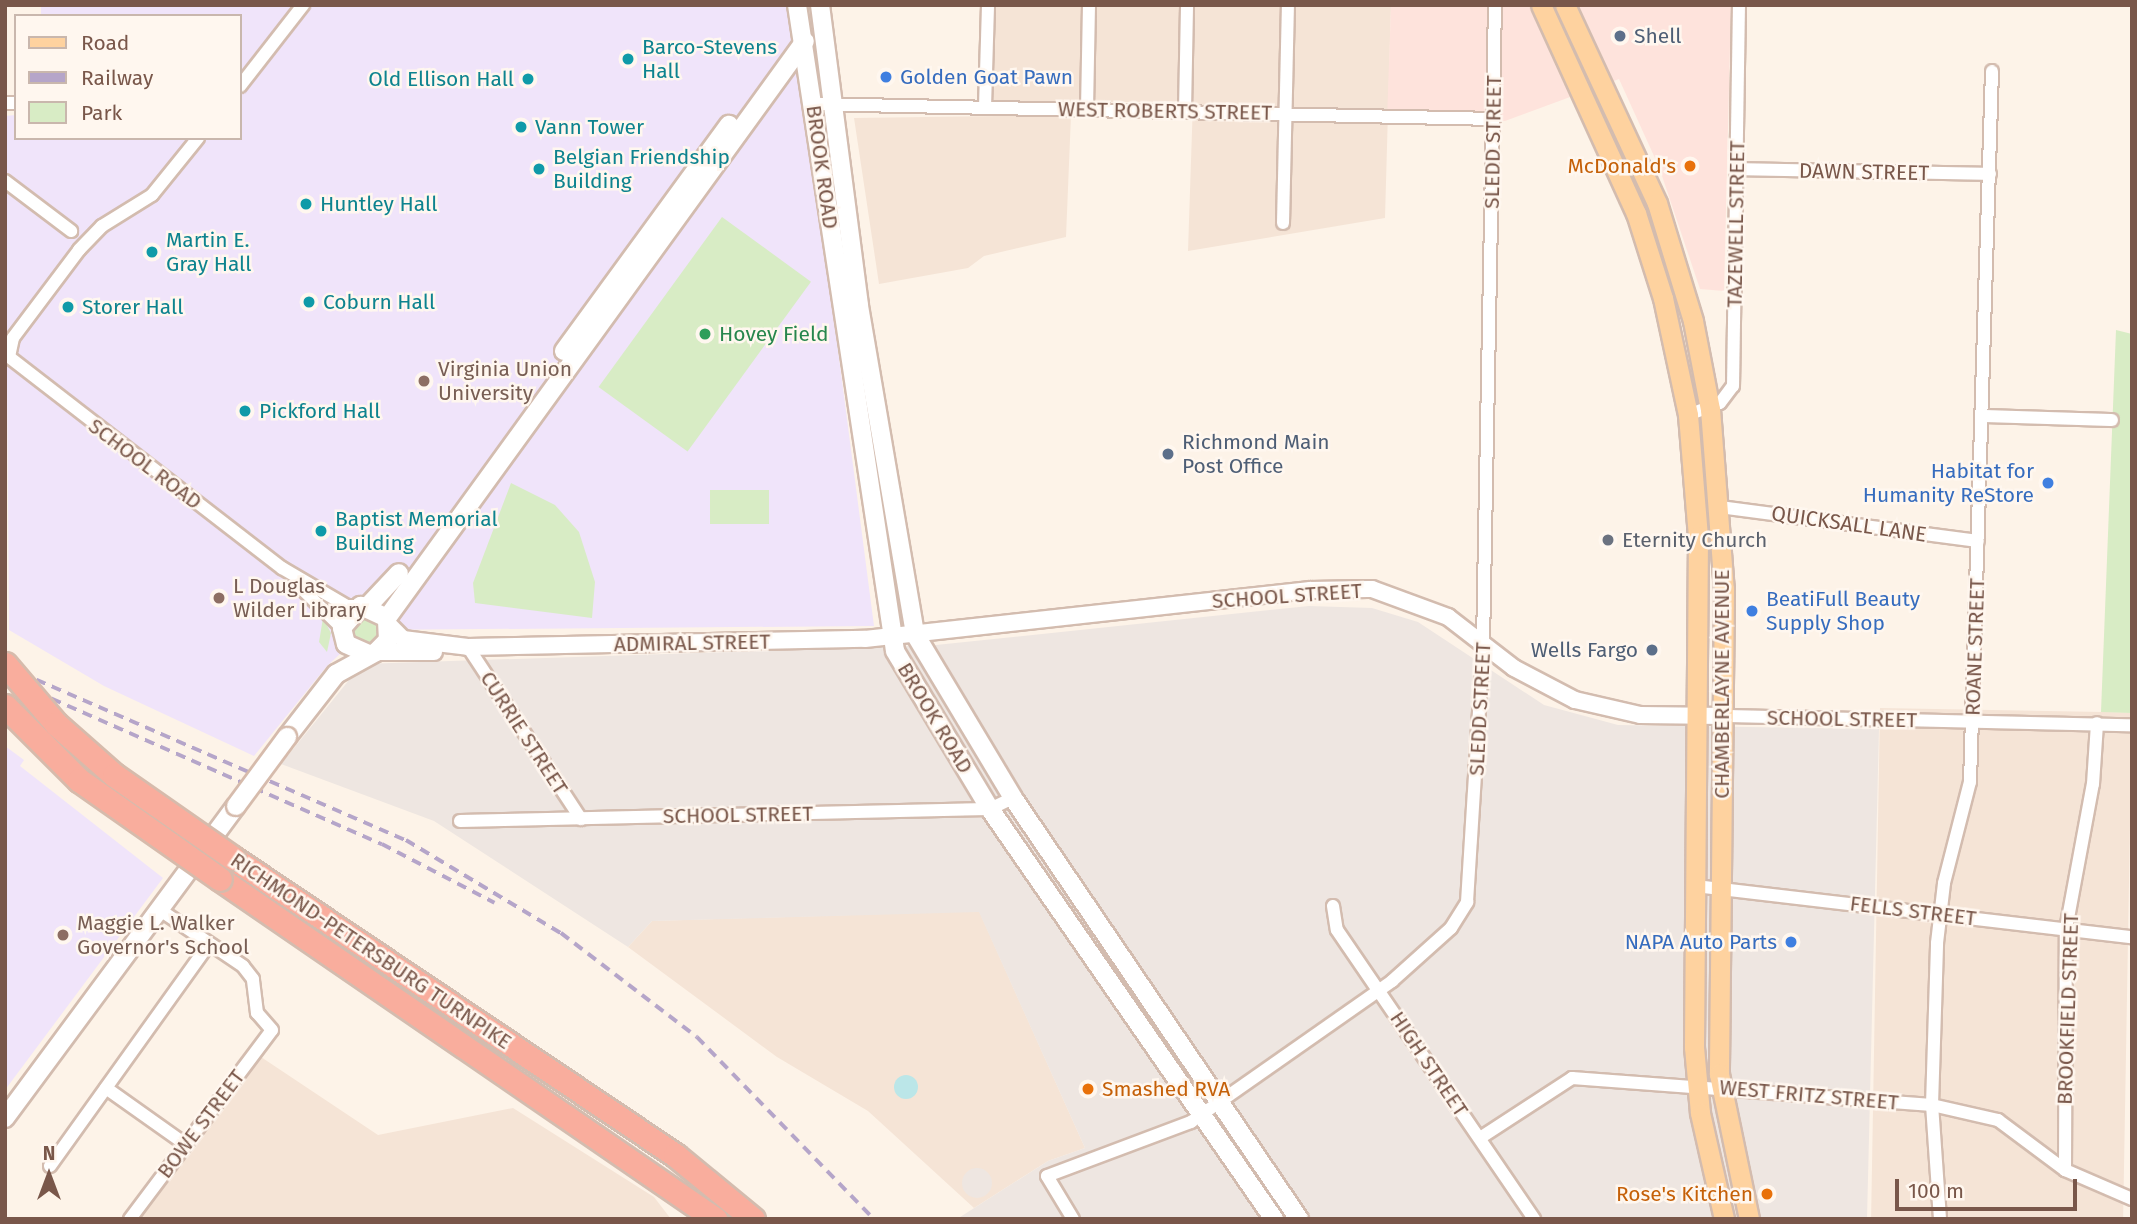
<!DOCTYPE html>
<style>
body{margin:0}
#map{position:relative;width:2137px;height:1224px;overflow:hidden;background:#fdf3e8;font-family:"Fira Sans",sans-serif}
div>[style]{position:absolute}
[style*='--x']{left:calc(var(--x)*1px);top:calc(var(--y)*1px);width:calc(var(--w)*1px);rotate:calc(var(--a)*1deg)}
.residential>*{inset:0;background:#f5e4d6;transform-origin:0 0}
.commercial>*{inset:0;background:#fee3dc}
.industrial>*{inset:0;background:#eee6e1}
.round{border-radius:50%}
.education>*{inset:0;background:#f0e4fa}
.green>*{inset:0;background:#d8ecc5;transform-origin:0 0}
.water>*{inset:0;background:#bbe6e8}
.roads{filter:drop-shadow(2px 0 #d3bcaf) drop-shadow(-2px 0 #d3bcaf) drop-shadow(0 2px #d3bcaf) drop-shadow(0 -2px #d3bcaf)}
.minor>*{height:12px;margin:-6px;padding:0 6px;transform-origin:6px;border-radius:6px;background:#fff}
.tertiary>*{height:16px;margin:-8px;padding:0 8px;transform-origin:8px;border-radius:8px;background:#fff}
.secondary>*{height:18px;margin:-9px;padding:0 9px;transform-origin:9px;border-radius:9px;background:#fff}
.primary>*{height:19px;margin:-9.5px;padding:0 9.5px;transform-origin:9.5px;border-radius:9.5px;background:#fed29f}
.motorway>*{height:23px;margin:-11.5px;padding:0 11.5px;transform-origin:11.5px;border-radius:11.5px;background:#f9ad9d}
.rail>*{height:3.5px;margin-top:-1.75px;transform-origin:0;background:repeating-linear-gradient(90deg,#b5a5c9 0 10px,transparent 0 17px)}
.bridges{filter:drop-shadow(2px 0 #d6bbac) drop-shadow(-2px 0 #d6bbac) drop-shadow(0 2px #d6bbac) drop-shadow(0 -2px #d6bbac)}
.secondary-bridge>*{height:18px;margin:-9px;padding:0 9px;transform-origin:9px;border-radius:9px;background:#fff}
.motorway-bridge>*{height:23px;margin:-11.5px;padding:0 11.5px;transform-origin:11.5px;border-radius:11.5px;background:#f9ad9d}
.dots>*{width:19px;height:19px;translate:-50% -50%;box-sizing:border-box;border:4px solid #fff7ef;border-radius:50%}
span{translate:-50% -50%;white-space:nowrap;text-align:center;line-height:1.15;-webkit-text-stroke:5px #fff7ef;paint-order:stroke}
.service-label{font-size:21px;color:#4e5e75}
.left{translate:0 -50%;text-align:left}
.right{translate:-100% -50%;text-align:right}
.culture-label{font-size:21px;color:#0d838f}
.shop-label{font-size:21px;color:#366cbe}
.street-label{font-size:21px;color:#79574a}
.food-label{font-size:21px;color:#c56008}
.leisure-label{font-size:21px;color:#27864d}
.education-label{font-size:21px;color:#785e54}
.worship-label{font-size:21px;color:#5b616d}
.frame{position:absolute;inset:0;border:7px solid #79574a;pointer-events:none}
.legend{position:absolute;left:14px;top:14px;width:228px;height:126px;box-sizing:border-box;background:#fff7ef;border:2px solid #c9b7ad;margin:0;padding:9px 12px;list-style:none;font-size:21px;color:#79574a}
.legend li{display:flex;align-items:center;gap:14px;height:35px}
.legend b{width:35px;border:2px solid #c9b7ad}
.north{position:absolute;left:14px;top:1140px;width:70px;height:70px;-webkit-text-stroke:5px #fff7ef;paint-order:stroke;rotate:0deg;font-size:19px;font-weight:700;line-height:28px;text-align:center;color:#79574a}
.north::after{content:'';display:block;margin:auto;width:24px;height:32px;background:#79574a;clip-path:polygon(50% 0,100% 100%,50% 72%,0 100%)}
.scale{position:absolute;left:1895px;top:1179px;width:182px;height:32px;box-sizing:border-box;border:4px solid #79574a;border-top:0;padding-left:9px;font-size:21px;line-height:24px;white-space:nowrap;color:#79574a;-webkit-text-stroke:5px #fff7ef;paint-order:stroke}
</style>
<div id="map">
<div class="residential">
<div style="clip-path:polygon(994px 5px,1391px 5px,1385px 218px,1188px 251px,1193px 101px,991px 104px)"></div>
<div style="clip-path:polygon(1071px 115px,1066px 237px,984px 256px,968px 268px,879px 284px,854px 118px)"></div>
<div style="left:1880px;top:708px;width:252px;height:511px;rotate:1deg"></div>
<div style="clip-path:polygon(979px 911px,1085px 1148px,1048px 1161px,974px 1208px,868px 1111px,777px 1057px,628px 947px,652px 921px)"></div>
<div style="clip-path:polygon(255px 1053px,378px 1135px,513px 1108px,654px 1197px,671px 1219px,130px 1219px)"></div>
</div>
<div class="commercial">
<div style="clip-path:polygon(1391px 5px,1731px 5px,1724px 291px,1700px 289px,1659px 167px,1619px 79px,1505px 121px,1387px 120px)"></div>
</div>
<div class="industrial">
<div style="clip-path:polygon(1309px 606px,1372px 608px,1418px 622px,1544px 705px,1618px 725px,1879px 729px,1867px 1219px,957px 1219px,1048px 1161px,1085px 1148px,979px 912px,652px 921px,628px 947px,434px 821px,281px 764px,362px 664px,936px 645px)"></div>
<div class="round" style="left:962px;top:1168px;width:30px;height:30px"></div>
</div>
<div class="education">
<div style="clip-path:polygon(41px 5px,793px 5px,874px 626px,366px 630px,327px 666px,254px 756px,104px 686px,9px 630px,5px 116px,16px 115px,16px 138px,240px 138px,240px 16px,41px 16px)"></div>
<div style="clip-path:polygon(5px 746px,24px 760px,20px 766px,163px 878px,5px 1090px)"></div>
</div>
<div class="green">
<div style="left:722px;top:217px;width:110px;height:210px;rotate:36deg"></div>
<div style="clip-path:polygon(2116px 330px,2132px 334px,2132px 713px,2101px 712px)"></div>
<div style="clip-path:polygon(511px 483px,555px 505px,579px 532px,595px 582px,592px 618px,475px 603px,473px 583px)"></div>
<div style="left:710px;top:490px;width:59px;height:34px"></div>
<div style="clip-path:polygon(323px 618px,331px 633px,327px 652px,319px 642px)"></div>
<div class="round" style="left:354px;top:619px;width:24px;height:24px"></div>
</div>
<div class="water">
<div class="round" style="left:894px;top:1075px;width:24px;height:24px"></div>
</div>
<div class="roads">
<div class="minor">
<div style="--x:240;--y:86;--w:103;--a:-52.1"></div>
<div style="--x:5;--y:103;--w:11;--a:0"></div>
<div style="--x:813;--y:104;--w:681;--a:1.26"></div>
<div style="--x:985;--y:107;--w:102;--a:-88.3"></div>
<div style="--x:1087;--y:109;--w:104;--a:-88.9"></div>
<div style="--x:1185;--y:111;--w:106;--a:-88.9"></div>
<div style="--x:198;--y:138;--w:73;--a:128.9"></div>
<div style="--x:152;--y:195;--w:59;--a:148.2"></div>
<div style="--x:102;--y:226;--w:33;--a:134"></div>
<div style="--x:79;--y:250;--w:110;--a:126.9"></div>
<div style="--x:13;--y:338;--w:19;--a:102"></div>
<div style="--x:9;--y:357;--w:345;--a:37.7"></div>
<div style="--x:282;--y:568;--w:75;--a:30.3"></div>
<div style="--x:347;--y:606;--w:14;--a:0"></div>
<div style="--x:1738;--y:169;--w:252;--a:1.1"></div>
<div style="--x:5;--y:181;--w:83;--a:37.1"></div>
<div style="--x:1283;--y:223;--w:218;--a:-88.7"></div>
<div style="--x:1688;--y:415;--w:34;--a:-21"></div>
<div style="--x:1720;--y:403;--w:21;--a:-53"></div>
<div style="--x:1733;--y:386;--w:381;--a:-89.1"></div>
<div style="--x:1983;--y:416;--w:129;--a:1.8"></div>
<div style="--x:1720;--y:507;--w:260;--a:7.5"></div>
<div style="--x:297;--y:584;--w:63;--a:44.4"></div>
<div style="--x:468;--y:647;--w:206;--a:56.7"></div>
<div style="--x:1723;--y:716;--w:409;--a:1.3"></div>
<div style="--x:460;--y:821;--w:530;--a:-1.3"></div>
<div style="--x:990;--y:809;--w:25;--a:-26"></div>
<div style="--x:1695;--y:886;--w:440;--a:6.7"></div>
<div style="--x:1333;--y:906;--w:24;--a:81"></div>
<div style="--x:1337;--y:930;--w:350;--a:55.7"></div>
<div style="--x:106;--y:1088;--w:97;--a:35.3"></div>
<div style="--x:1480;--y:1138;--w:110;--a:-33.1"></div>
<div style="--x:1572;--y:1078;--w:361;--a:4.3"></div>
<div style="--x:1932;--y:1105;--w:68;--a:12.8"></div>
<div style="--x:1998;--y:1120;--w:84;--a:36.7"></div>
<div style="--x:2065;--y:1170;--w:73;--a:23.4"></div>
<div style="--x:50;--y:1166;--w:273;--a:-54.4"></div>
<div style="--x:2065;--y:1170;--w:241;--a:-89.8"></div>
<div style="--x:2066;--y:929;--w:147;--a:-79.5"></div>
<div style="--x:2093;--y:784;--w:61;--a:-86.2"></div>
<div style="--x:130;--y:1219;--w:236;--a:-53.1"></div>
<div style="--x:272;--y:1030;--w:23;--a:-131"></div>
<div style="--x:257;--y:1013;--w:34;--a:-97"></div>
<div style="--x:253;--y:979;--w:16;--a:-128"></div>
<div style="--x:243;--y:966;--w:100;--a:-146"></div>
<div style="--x:1073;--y:1219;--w:50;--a:-121.2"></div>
<div style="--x:1047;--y:1176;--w:154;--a:-20.6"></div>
<div style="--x:1191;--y:1122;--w:246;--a:-35"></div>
<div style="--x:1392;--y:981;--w:79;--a:-41.9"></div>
<div style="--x:1451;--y:928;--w:31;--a:-58"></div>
<div style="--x:1467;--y:902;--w:257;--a:-86.4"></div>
<div style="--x:1483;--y:645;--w:640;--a:-88.93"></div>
<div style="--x:1940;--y:1219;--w:114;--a:-94"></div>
<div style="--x:1932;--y:1105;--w:162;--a:-88.2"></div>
<div style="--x:1937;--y:943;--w:60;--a:-83.3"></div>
<div style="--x:1944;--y:883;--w:104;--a:-75.6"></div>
<div style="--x:1970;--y:782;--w:711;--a:-88.23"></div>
</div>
<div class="tertiary">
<div style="--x:389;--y:625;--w:20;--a:45"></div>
<div style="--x:403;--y:639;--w:65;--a:7"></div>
<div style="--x:468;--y:647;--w:397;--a:-1.2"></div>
<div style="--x:865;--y:639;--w:448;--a:-6.3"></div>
<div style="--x:1310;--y:590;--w:62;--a:-0.9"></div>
<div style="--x:1372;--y:589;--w:81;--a:20.2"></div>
<div style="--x:1448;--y:617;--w:83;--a:37.7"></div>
<div style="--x:1514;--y:668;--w:69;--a:27.7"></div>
<div style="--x:1575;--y:700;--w:67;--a:13"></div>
<div style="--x:1640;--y:715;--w:83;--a:0.7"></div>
<div style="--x:376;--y:652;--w:58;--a:0"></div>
</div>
<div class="secondary">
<div style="--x:797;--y:5;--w:653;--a:81.37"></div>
<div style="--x:895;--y:651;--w:184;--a:59"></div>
<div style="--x:990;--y:809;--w:499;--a:55.3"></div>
<div style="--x:820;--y:5;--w:304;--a:82.6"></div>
<div style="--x:859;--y:306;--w:333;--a:80.3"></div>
<div style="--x:915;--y:634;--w:191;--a:59.1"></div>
<div style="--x:1013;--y:798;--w:509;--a:55.81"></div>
<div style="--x:564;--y:351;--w:280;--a:-53.9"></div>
<div style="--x:368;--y:606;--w:45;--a:-46.8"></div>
<div style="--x:387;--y:618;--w:712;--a:-54.08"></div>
<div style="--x:287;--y:737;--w:80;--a:-52.1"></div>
<div style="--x:336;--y:674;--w:46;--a:-28.8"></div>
<div style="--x:376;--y:652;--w:17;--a:-45"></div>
<div style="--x:388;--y:640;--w:22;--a:-93"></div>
<div style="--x:387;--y:618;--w:29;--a:-155"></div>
<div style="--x:361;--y:606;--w:29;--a:131"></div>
<div style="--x:342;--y:628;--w:16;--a:76"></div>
<div style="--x:346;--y:644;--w:24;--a:24"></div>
<div style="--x:5;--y:1118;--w:388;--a:-53.5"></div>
</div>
<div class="primary">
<div style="--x:1541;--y:5;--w:229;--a:65.5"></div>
<div style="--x:1636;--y:213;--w:89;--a:72.4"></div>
<div style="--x:1663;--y:298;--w:120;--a:77.9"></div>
<div style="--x:1688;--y:415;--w:121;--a:85.3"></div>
<div style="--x:1698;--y:536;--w:511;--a:90.45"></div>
<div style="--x:1694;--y:1047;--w:66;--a:84.8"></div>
<div style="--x:1700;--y:1113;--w:109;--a:77.2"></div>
<div style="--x:1565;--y:5;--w:218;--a:65.1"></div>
<div style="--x:1657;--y:203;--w:123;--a:73"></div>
<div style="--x:1693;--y:321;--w:90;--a:79.1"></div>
<div style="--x:1710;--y:409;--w:181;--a:85.6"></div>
<div style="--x:1724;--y:589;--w:485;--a:90.6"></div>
<div style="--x:1719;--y:1074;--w:148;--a:78.3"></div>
</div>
<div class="motorway">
<div style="--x:233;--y:858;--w:533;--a:33.9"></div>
<div style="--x:675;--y:1155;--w:101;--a:39.4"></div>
<div style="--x:220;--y:879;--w:601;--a:34.48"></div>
</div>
</div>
<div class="rail">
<div style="--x:5;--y:666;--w:437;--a:23.5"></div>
<div style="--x:406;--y:840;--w:181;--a:31"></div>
<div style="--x:561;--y:933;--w:171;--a:37.4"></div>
<div style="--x:697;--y:1037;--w:254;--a:45.8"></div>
<div style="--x:5;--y:678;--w:412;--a:23.8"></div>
<div style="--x:382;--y:844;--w:127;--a:27.6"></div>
</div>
<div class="bridges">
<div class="secondary-bridge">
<div style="--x:236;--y:806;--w:86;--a:-53.5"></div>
</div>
<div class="motorway-bridge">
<div style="--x:5;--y:664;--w:79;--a:49.6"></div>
<div style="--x:56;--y:724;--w:77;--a:41.3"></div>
<div style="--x:114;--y:775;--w:145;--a:34.9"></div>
<div style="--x:5;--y:706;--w:105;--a:45"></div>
<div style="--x:79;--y:780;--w:172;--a:35.1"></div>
</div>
</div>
<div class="dots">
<div style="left:1620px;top:36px;background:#5c6f8a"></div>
<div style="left:628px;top:59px;background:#0f9aa8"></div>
<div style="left:886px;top:77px;background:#3f7fe0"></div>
<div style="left:528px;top:79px;background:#0f9aa8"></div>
<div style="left:521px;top:127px;background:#0f9aa8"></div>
<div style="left:1690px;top:166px;background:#e8710a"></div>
<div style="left:539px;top:169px;background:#0f9aa8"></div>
<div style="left:306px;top:204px;background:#0f9aa8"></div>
<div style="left:152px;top:252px;background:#0f9aa8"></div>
<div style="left:309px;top:302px;background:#0f9aa8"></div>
<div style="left:68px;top:307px;background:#0f9aa8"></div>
<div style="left:705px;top:334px;background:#2e9e5b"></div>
<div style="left:424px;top:381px;background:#8d6e63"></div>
<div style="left:245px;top:411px;background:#0f9aa8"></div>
<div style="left:1168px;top:454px;background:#5c6f8a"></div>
<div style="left:2048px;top:483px;background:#3f7fe0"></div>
<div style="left:321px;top:531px;background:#0f9aa8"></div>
<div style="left:1608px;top:540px;background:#6b7280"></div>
<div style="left:219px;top:598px;background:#8d6e63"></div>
<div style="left:1752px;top:611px;background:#3f7fe0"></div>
<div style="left:1652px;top:650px;background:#5c6f8a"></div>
<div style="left:63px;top:935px;background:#8d6e63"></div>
<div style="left:1791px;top:942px;background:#3f7fe0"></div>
<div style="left:1088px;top:1089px;background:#e8710a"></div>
<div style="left:1767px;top:1194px;background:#e8710a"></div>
</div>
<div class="service-label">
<span class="left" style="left:1634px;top:36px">Shell</span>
<span class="left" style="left:1182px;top:454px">Richmond Main<br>Post Office</span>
<span class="right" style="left:1638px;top:650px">Wells Fargo</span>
</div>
<div class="culture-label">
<span class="left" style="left:642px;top:59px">Barco-Stevens<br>Hall</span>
<span class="right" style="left:514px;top:79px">Old Ellison Hall</span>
<span class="left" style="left:535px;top:127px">Vann Tower</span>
<span class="left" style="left:553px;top:169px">Belgian Friendship<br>Building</span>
<span class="left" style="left:320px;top:204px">Huntley Hall</span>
<span class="left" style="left:166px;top:252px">Martin E.<br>Gray Hall</span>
<span class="left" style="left:323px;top:302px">Coburn Hall</span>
<span class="left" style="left:82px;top:307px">Storer Hall</span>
<span class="left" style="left:259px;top:411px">Pickford Hall</span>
<span class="left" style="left:335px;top:531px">Baptist Memorial<br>Building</span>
</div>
<div class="shop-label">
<span class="left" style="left:900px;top:77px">Golden Goat Pawn</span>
<span class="right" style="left:2034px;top:483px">Habitat for<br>Humanity ReStore</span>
<span class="left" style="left:1766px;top:611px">BeatiFull Beauty<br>Supply Shop</span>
<span class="right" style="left:1777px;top:942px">NAPA Auto Parts</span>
</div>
<div class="street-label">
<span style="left:1165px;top:111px;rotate:1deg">WEST ROBERTS STREET</span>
<span style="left:1493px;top:142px;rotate:-89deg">SLEDD STREET</span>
<span style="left:822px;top:167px;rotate:82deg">BROOK ROAD</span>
<span style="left:1864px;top:172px;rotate:1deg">DAWN STREET</span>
<span style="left:1736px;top:224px;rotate:-89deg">TAZEWELL STREET</span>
<span style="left:145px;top:464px;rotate:37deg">SCHOOL ROAD</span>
<span style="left:1849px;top:524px;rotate:8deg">QUICKSALL LANE</span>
<span style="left:1287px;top:596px;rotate:-4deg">SCHOOL STREET</span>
<span style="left:692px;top:643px;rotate:-1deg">ADMIRAL STREET</span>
<span style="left:1975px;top:647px;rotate:-88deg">ROANE STREET</span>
<span style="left:1722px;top:684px;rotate:-90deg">CHAMBERLAYNE AVENUE</span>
<span style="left:1480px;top:709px;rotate:-87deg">SLEDD STREET</span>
<span style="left:935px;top:718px;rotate:59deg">BROOK ROAD</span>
<span style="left:1842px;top:719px;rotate:1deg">SCHOOL STREET</span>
<span style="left:524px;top:733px;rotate:57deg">CURRIE STREET</span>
<span style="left:738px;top:815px;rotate:-1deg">SCHOOL STREET</span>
<span style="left:1913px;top:911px;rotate:7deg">FELLS STREET</span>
<span style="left:371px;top:951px;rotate:34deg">RICHMOND-PETERSBURG TURNPIKE</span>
<span style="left:2068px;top:1009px;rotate:-88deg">BROOKFIELD STREET</span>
<span style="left:1429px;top:1064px;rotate:56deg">HIGH STREET</span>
<span style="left:1809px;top:1095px;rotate:5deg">WEST FRITZ STREET</span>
<span style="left:201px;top:1124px;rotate:-53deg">BOWE STREET</span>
</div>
<div class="food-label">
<span class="right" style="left:1676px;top:166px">McDonald's</span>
<span class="left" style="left:1102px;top:1089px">Smashed RVA</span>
<span class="right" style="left:1753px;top:1194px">Rose's Kitchen</span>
</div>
<div class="leisure-label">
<span class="left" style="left:719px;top:334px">Hovey Field</span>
</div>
<div class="education-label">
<span class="left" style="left:438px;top:381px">Virginia Union<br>University</span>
<span class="left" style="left:233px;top:598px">L Douglas<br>Wilder Library</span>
<span class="left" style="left:77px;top:935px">Maggie L. Walker<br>Governor's School</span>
</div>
<div class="worship-label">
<span class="left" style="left:1622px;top:540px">Eternity Church</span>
</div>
<div class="frame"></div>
<ul class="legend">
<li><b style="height:9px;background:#fed29f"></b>Road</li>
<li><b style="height:9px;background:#b5a5c9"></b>Railway</li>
<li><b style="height:19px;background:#d8ecc5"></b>Park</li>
</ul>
<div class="north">N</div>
<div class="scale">100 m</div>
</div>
